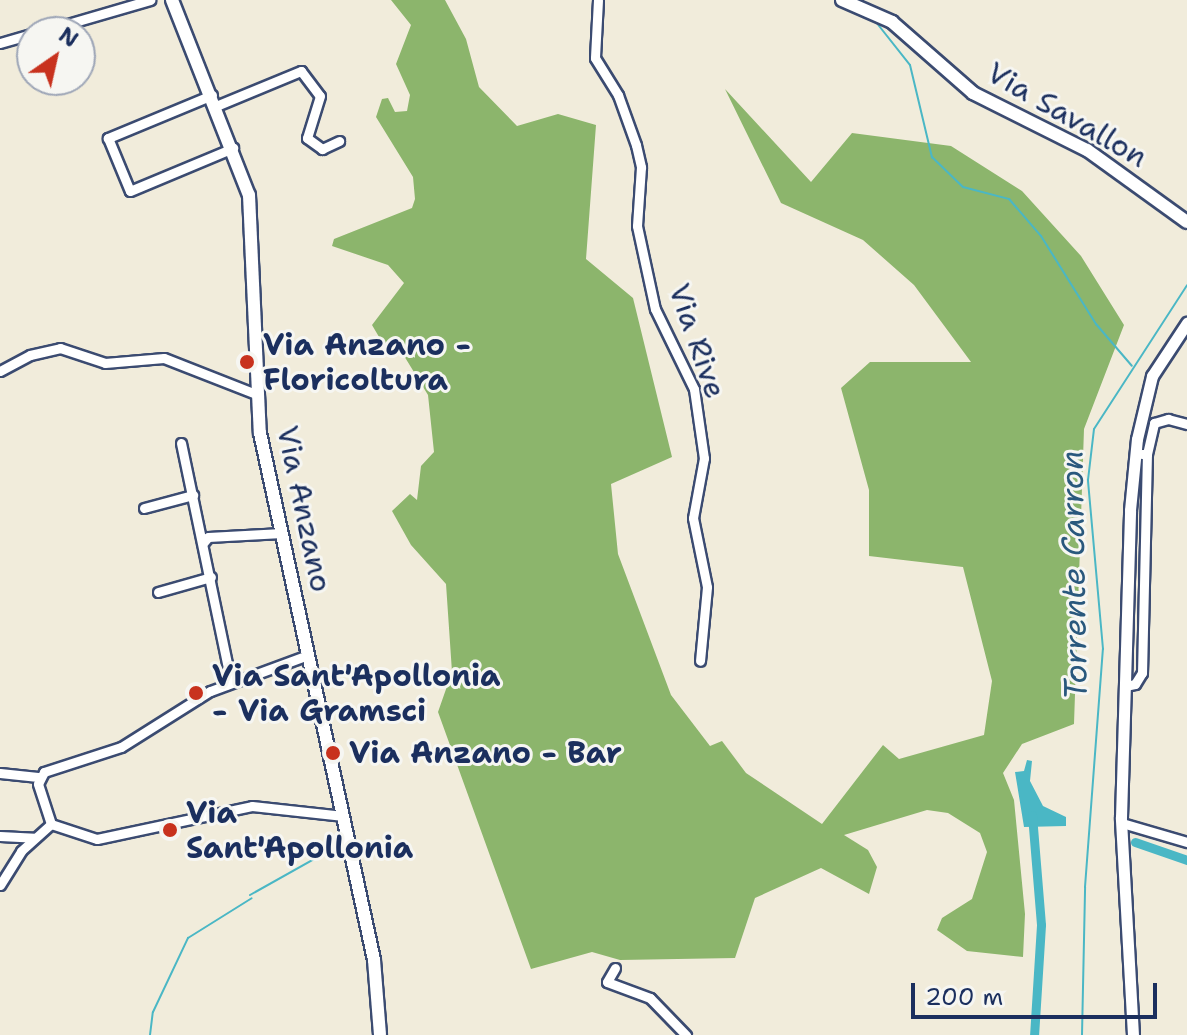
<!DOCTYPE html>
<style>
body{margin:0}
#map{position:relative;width:1187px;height:1035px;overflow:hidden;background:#f1ecdb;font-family:"Shantell Sans",sans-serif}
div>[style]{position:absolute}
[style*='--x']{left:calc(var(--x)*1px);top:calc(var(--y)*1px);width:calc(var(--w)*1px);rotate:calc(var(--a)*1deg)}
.forest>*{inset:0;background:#8cb56c}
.water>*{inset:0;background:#4ab7c5}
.stream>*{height:2px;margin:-1px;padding:0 1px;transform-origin:1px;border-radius:1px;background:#4ab7c5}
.canal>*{height:9px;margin:-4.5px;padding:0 4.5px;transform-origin:4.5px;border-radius:4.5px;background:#4ab7c5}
.roads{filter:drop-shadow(2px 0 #3b4b71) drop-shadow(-2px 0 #3b4b71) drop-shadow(0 2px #3b4b71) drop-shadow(0 -2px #3b4b71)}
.minor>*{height:9px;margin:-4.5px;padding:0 4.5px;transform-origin:4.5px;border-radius:4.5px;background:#fff}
.tertiary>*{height:11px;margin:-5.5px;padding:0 5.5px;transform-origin:5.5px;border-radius:5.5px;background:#fff}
.secondary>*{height:12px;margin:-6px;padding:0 6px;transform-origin:6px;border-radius:6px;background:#fff}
.dots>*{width:22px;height:22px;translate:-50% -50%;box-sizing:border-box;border:4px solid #f6f6f2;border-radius:50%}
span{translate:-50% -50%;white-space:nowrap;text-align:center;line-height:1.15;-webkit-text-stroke:6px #f6f6f2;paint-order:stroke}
.street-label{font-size:30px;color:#1b2f5e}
.poi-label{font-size:30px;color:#1b2f5e;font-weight:700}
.left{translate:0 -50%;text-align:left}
.water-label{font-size:32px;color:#29587d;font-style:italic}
.north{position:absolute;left:16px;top:16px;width:80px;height:80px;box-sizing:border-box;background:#f6f6f2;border:2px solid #9ea6b7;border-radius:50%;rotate:34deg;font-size:22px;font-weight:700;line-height:32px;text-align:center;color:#1b2f5e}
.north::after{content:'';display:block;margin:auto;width:28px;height:36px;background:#c8321e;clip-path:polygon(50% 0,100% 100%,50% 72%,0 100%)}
.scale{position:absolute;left:911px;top:983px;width:246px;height:36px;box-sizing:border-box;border:4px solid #1b2f5e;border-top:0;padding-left:10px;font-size:24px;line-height:28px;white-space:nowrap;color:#1b2f5e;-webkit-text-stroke:6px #f6f6f2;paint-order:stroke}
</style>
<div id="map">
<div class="forest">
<div style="clip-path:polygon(391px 0,445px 0,466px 39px,479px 87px,517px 126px,558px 114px,596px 125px,586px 259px,633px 298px,672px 457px,611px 484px,618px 554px,671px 695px,710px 746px,722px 741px,746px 773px,822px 824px,883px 745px,899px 759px,984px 735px,992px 681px,963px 567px,869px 556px,869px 490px,841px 388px,870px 362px,971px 362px,914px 285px,863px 240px,781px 203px,725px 89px,811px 182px,852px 133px,951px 146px,1022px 191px,1081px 256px,1124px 325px,1084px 429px,1074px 724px,1022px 744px,1003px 773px,1014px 800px,1025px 914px,1023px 957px,967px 951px,937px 930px,942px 918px,972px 899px,987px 852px,980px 833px,948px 813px,927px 810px,844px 835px,868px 850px,877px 867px,869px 894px,821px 868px,755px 898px,735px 958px,620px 960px,592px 952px,531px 969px,438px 712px,452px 672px,446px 584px,411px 545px,392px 511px,410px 494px,417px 500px,421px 466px,434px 452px,428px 395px,398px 346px,382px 342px,372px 325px,404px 283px,388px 265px,332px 246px,334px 239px,412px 208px,415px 199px,413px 177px,376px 117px,382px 99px,388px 98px,395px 112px,407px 111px,410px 95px,396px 64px,411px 25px)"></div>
</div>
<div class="water">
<div style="clip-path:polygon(1027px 760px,1032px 761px,1030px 781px,1043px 806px,1066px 817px,1066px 826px,1024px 827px,1015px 772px,1024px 771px)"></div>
</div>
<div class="stream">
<div style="--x:872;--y:17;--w:61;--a:51.6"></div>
<div style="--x:910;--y:65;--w:95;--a:76.6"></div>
<div style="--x:932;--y:157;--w:43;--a:44.1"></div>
<div style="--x:963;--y:187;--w:48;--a:14.6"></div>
<div style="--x:1009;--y:199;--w:49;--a:49.1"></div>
<div style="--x:1041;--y:236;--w:104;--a:58"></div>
<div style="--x:1096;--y:324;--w:55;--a:49.4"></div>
<div style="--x:250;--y:895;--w:102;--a:-29.3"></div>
<div style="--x:150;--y:1035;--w:23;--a:-83"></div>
<div style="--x:153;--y:1012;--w:82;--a:-64.7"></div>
<div style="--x:188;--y:938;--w:75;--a:-32"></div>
<div style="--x:1082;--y:1035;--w:148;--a:-88.8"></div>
<div style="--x:1085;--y:887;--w:239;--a:-85.7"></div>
<div style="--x:1103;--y:649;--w:170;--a:-95.1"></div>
<div style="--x:1088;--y:480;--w:51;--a:-83.3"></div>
<div style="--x:1094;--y:429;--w:171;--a:-57.1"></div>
</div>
<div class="canal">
<div style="--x:1032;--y:815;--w:110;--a:85.3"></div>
<div style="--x:1041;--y:925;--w:110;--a:93.6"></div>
<div style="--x:1135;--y:842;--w:55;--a:19.1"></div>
</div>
<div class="roads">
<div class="minor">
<div style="--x:598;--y:0;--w:58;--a:93"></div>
<div style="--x:595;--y:58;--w:44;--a:58.1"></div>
<div style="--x:618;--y:95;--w:53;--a:70.2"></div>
<div style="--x:636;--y:145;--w:23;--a:77"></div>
<div style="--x:641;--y:167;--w:59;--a:93.9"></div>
<div style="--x:637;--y:226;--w:85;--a:77.8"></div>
<div style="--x:655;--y:309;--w:89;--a:64"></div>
<div style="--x:694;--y:389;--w:70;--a:81.8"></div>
<div style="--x:704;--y:458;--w:61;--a:100.4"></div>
<div style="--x:693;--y:518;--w:70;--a:78.5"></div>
<div style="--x:707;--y:587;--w:74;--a:95.4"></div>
<div style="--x:40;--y:32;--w:115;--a:-16.2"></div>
<div style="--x:0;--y:43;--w:33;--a:-16"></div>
<div style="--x:212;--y:95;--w:113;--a:157.5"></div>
<div style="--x:108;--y:138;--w:57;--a:67.5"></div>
<div style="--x:130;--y:191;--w:112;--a:-22.7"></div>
<div style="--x:216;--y:106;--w:92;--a:-22.4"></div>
<div style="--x:301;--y:71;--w:31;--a:53"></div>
<div style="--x:320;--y:96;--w:44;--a:107.2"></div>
<div style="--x:307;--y:138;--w:19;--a:36"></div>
<div style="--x:322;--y:149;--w:19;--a:-25"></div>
<div style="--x:0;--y:371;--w:34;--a:-28"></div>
<div style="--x:30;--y:355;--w:31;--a:-13"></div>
<div style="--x:60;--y:348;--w:47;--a:18.4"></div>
<div style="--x:105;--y:363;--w:59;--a:-4.8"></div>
<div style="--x:164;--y:358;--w:99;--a:21.4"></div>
<div style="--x:181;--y:443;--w:244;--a:78.2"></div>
<div style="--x:1142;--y:454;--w:5;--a:0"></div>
<div style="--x:1147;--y:454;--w:32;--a:-77"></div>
<div style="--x:1154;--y:423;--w:15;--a:-16"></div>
<div style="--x:1168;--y:419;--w:20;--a:15"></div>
<div style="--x:144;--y:508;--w:51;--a:-14.9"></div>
<div style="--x:204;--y:542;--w:6;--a:-51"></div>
<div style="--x:208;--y:537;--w:74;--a:-3.1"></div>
<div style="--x:158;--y:592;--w:55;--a:-15.8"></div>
<div style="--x:308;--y:655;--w:104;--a:159.8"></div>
<div style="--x:210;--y:691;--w:105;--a:147.8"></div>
<div style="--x:121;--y:747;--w:81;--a:162"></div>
<div style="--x:44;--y:772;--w:13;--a:117"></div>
<div style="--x:38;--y:784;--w:42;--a:72"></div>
<div style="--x:51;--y:824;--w:48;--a:18.1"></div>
<div style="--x:97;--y:839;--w:158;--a:-12"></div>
<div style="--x:252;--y:806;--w:92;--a:6.3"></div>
<div style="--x:1125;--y:686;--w:10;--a:-11"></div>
<div style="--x:1135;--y:684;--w:13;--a:-58"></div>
<div style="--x:1142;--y:673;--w:219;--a:-88.7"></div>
<div style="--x:0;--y:773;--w:38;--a:6"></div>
<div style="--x:1122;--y:823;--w:68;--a:16.3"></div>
<div style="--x:0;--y:836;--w:34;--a:3"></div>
<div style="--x:0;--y:885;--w:40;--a:-58"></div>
<div style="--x:21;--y:851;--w:40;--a:-42"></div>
<div style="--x:615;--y:968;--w:16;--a:120"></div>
<div style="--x:607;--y:982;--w:46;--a:20.4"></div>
<div style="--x:650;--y:998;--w:52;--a:45.8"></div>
</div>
<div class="tertiary">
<div style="--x:1133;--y:1035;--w:218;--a:-93.2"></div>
<div style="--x:1121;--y:817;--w:307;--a:-88.3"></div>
<div style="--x:1130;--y:510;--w:71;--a:-84.4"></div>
<div style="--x:1137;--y:439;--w:65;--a:-76.6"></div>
<div style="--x:1152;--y:376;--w:64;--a:-56.6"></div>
</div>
<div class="secondary">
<div style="--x:172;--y:0;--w:210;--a:68.5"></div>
<div style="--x:249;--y:195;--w:238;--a:87.4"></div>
<div style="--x:260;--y:433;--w:539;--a:77.79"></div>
<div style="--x:374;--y:960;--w:75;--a:85.4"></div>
<div style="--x:842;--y:0;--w:55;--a:23.7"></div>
<div style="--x:892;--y:22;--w:108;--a:41.2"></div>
<div style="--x:973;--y:93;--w:127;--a:26.6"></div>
<div style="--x:1087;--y:150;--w:123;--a:35.8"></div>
</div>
</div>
<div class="dots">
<div style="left:247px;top:362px;background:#c8321e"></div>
<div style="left:196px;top:693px;background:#c8321e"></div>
<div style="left:333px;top:753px;background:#c8321e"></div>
<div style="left:170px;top:830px;background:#c8321e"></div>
</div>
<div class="street-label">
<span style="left:1067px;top:115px;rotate:30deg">Via Savallon</span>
<span style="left:697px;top:341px;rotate:71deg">Via Rive</span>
<span style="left:304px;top:509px;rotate:78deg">Via Anzano</span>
</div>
<div class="poi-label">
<span class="left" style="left:263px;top:362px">Via Anzano -<br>Floricoltura</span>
<span class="left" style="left:212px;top:693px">Via Sant'Apollonia<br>- Via Gramsci</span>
<span class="left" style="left:349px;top:753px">Via Anzano - Bar</span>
<span class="left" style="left:186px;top:830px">Via<br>Sant'Apollonia</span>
</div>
<div class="water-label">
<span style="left:1074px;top:575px;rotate:-91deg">Torrente Carron</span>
</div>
<div class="north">N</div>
<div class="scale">200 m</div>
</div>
